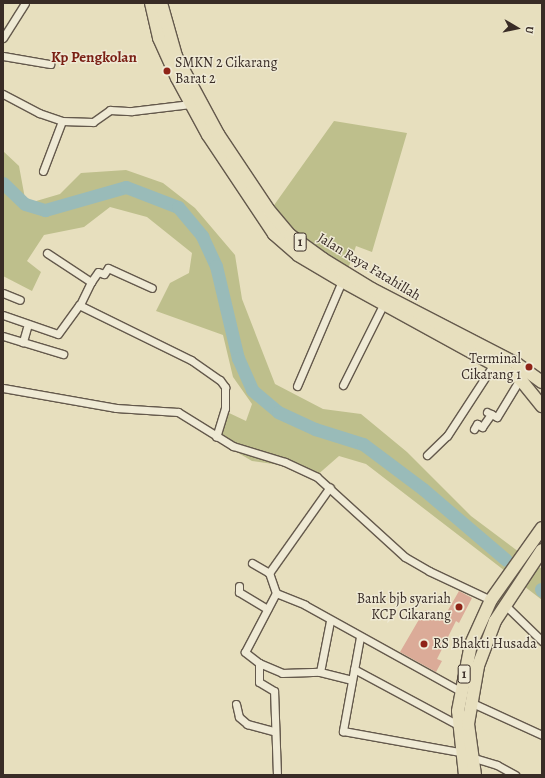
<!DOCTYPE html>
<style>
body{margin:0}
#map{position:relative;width:545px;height:778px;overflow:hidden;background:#e7dfbe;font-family:Alegreya,serif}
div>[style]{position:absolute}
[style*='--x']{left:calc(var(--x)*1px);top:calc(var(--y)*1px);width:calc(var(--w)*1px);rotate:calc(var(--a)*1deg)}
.green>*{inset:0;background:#bebf8c}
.river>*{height:13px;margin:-6.5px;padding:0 6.5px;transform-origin:6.5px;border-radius:6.5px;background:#99bbb9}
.building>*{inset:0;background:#dbab98}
.roads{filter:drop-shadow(1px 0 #64594c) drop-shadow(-1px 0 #64594c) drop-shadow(0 1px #64594c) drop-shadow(0 -1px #64594c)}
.minor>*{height:7px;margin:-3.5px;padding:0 3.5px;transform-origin:3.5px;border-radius:3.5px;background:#efead5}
.trunk>*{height:12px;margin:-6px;padding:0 6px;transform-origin:6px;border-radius:6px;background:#e7dfbe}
.dots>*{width:11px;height:11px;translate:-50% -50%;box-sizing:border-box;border:2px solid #efead5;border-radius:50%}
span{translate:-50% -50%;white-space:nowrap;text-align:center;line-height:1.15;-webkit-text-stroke:3px #efead5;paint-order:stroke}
.shield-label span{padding:1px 3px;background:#efead5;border:1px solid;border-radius:3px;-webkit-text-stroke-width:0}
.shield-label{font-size:13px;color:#392c26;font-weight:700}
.poi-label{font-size:14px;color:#392c26}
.left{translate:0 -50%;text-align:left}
.right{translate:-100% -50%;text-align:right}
.street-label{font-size:14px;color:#392c26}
.neighbourhood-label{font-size:15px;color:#7a1f14;font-weight:700}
.frame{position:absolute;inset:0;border:4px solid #392c26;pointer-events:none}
.north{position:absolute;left:497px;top:8px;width:40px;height:40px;-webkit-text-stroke:3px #efead5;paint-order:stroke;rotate:99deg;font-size:11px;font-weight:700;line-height:16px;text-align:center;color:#392c26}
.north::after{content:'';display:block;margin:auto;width:14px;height:18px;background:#392c26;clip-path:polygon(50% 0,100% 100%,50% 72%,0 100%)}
</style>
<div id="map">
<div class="green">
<div style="clip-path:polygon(334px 121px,407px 133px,372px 252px,356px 246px,348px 269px,305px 241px,272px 208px)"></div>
<div style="clip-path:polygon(3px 151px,19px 166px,26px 204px,60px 194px,81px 173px,126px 170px,163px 183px,195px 208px,235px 255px,242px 299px,275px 384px,323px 409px,361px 414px,407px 452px,471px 516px,523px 555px,509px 574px,520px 582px,534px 563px,542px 569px,542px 600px,520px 583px,505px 605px,470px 702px,458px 725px,471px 644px,509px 574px,366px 464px,339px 456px,315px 477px,287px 466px,252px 461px,218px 441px,227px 412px,246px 421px,252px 404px,233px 377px,223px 335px,156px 311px,170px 283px,189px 273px,192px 253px,147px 217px,110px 207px,84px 227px,44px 235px,27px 261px,41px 272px,32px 291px,3px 276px)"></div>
</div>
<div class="river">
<div style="--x:3;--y:183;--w:30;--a:44"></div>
<div style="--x:25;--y:204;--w:21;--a:17"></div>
<div style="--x:45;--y:210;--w:84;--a:-15.9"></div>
<div style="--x:126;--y:187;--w:56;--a:21"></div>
<div style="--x:178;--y:207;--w:38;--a:50"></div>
<div style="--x:202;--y:236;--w:33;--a:65"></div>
<div style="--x:216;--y:266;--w:95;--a:76.6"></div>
<div style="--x:238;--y:358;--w:35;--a:66"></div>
<div style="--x:252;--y:390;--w:34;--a:40"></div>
<div style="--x:278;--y:412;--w:41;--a:24.7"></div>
<div style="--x:315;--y:429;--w:50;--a:17.4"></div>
<div style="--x:363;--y:444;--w:75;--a:36.9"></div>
<div style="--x:423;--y:489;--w:109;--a:40.5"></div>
<div style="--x:541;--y:589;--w:2;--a:63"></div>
</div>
<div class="building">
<div style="clip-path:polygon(459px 591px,472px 598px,459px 623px,456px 621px,437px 659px,442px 661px,436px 672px,400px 652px,421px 616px,426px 610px,443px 619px)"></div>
</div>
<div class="roads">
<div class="minor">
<div style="--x:3;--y:38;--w:41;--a:-57.8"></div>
<div style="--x:3;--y:56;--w:48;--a:9.7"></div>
<div style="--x:3;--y:94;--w:41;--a:27.8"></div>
<div style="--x:39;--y:113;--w:24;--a:19"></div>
<div style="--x:62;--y:121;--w:31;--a:2"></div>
<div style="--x:93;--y:122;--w:21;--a:-35"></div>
<div style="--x:110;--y:110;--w:22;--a:3"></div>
<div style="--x:132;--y:111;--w:59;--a:-6.8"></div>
<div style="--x:43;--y:171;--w:53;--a:-69.2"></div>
<div style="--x:47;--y:253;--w:53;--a:33.4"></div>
<div style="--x:91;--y:282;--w:25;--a:116"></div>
<div style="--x:91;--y:282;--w:12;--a:-55"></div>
<div style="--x:98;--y:272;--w:6;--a:18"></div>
<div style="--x:104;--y:274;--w:7;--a:-56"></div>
<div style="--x:108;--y:268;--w:48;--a:24.4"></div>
<div style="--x:3;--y:293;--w:18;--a:22"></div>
<div style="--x:3;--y:315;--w:58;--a:19.1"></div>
<div style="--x:58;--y:334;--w:36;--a:-54"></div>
<div style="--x:79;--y:305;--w:125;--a:26.2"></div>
<div style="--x:191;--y:360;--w:35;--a:35"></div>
<div style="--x:220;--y:380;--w:9;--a:54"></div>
<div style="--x:225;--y:387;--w:21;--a:90"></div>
<div style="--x:225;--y:408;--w:30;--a:107"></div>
<div style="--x:28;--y:324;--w:19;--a:106"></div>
<div style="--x:23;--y:342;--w:42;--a:16.7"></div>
<div style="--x:3;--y:336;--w:21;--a:17"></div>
<div style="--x:343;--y:385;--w:89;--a:-63.4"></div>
<div style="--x:297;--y:386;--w:114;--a:-66.8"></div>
<div style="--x:3;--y:388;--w:115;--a:10"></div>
<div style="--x:116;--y:408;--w:62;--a:3.7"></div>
<div style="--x:178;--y:412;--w:65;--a:31.7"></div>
<div style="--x:233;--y:446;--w:54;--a:17.1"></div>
<div style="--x:285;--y:462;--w:35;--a:25"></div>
<div style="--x:317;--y:477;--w:119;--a:42.3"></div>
<div style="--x:405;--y:557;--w:28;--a:30"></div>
<div style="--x:429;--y:571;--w:68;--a:25.1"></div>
<div style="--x:487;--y:412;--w:11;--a:27"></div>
<div style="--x:497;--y:417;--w:44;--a:-58.8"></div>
<div style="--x:474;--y:429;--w:6;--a:-59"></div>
<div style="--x:477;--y:424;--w:6;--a:31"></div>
<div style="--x:482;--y:427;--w:16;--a:-55"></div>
<div style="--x:427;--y:455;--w:28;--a:-44"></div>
<div style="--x:447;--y:436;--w:86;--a:-56.9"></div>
<div style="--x:252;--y:563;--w:20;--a:30"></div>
<div style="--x:239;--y:586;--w:6;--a:90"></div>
<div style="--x:239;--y:592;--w:33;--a:31"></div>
<div style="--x:276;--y:593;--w:31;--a:22"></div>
<div style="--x:305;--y:605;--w:177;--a:29"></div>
<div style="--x:505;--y:605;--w:52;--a:44.2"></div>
<div style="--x:330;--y:621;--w:52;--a:101.1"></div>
<div style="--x:320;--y:672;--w:33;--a:14"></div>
<div style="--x:360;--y:637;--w:96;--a:100.3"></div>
<div style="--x:343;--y:731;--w:119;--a:10.2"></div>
<div style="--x:259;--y:663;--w:25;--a:23"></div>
<div style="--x:282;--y:673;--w:38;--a:-2"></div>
<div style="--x:354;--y:669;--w:118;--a:28.3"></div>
<div style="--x:470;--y:702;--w:79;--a:24.6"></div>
<div style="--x:236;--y:704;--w:13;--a:77"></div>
<div style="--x:239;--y:717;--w:11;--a:41"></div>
<div style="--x:247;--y:724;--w:28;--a:15"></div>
<div style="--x:471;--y:757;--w:27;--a:17"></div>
<div style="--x:497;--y:765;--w:21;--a:29"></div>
<div style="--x:277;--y:775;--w:84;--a:-92"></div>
<div style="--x:274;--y:691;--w:17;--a:-149"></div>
<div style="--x:259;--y:682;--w:19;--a:-90"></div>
<div style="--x:259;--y:663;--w:18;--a:-142"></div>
<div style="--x:245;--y:652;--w:67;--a:-62.3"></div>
<div style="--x:276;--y:593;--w:21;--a:-109"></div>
<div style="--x:269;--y:573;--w:105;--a:-54.7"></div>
</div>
<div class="trunk">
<div style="--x:151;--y:3;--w:36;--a:77"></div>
<div style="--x:159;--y:38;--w:44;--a:65.8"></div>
<div style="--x:177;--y:78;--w:65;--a:61.5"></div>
<div style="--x:208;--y:135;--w:119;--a:56.3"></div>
<div style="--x:274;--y:234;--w:32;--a:41"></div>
<div style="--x:298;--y:255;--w:51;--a:30.6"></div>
<div style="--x:342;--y:281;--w:203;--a:28.8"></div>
<div style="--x:520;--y:379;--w:35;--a:51"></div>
<div style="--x:161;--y:3;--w:55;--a:74.2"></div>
<div style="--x:176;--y:56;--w:89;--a:61.7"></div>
<div style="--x:218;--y:134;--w:90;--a:56.3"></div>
<div style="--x:268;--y:209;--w:34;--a:50"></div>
<div style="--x:290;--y:235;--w:41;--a:36"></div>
<div style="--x:323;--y:259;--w:57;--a:31.5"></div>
<div style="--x:372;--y:289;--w:163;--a:27.3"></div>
<div style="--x:517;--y:364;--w:31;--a:36"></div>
<div style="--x:465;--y:775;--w:64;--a:-96.2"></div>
<div style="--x:458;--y:711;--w:68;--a:-79"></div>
<div style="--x:471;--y:644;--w:48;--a:-65.6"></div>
<div style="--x:491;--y:600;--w:88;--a:-54.7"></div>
<div style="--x:475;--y:775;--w:51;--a:-97.8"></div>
<div style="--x:468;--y:724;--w:59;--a:-80.2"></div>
<div style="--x:478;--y:666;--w:48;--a:-69.3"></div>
<div style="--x:495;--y:621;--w:85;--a:-56.5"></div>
</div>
</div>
<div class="dots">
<div style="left:167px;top:71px;background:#8f2418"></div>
<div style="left:529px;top:367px;background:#8f2418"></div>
<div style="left:459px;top:607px;background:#8f2418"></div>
<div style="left:424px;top:644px;background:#8f2418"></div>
</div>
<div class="shield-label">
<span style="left:300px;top:242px">1</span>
<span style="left:464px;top:674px">1</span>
</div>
<div class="poi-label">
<span class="left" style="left:175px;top:71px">SMKN 2 Cikarang<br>Barat 2</span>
<span class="right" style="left:521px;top:367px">Terminal<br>Cikarang 1</span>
<span class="right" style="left:451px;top:607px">Bank bjb syariah<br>KCP Cikarang</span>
<span class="left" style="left:433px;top:644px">RS Bhakti Husada</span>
</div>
<div class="street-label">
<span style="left:369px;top:267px;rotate:31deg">Jalan Raya Fatahillah</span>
</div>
<div class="neighbourhood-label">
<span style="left:94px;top:58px">Kp Pengkolan</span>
</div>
<div class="frame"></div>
<div class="north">U</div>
</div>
